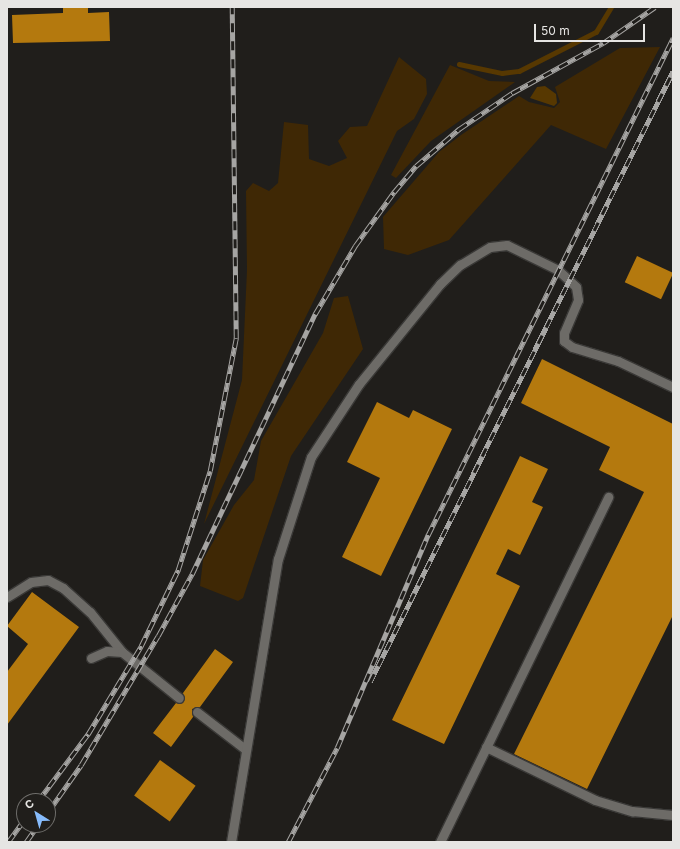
<!DOCTYPE html>
<meta charset="utf-8">
<style>
body{margin:0}
#map{position:relative;width:680px;height:849px;overflow:hidden;background:#201e1b;font-family:Inter,sans-serif}
div>[style]{position:absolute}
[style*='--x']{left:calc(var(--x)*1px);top:calc(var(--y)*1px);width:calc(var(--w)*1px);rotate:calc(var(--a)*1deg)}
.green>*{inset:0;background:#3f2805}
.water>*{inset:0;background:#573801}
.stream>*{height:4.5px;margin:-2.25px;padding:0 2.25px;transform-origin:2.25px;border-radius:2.25px;background:#573801}
.building>*{inset:0;background:#b4790e;transform-origin:0 0}
.roads{filter:drop-shadow(1px 0 #3a3937) drop-shadow(-1px 0 #3a3937) drop-shadow(0 1px #3a3937) drop-shadow(0 -1px #3a3937)}
.service>*{height:9px;margin:-4.5px;padding:0 4.5px;transform-origin:4.5px;border-radius:4.5px;background:#6d6b67}
.rail>*{height:4.5px;margin-top:-2.25px;transform-origin:0;background:repeating-linear-gradient(90deg,#201e1b 0 9px,#a6a5a3 0 18px);box-sizing:border-box;border-block:1px solid #a6a5a3}
span{translate:-50% -50%;white-space:nowrap;text-align:center;line-height:1.15;-webkit-text-stroke:4px #201e1b;paint-order:stroke}
.frame{position:absolute;inset:0;border:8px solid #e6e5e3;pointer-events:none}
.north{position:absolute;left:16px;top:793px;width:40px;height:40px;box-sizing:border-box;background:#201e1b;border:1px solid #6f6e6b;border-radius:50%;rotate:323deg;font-size:11px;font-weight:700;line-height:16px;text-align:center;color:#e6e5e3}
.north::after{content:'';display:block;margin:auto;width:14px;height:18px;background:#86bbfb;clip-path:polygon(50% 0,100% 100%,50% 72%,0 100%)}
.scale{position:absolute;left:534px;top:24px;width:111px;height:18px;box-sizing:border-box;border:2px solid #e6e5e3;border-top:0;padding-left:5px;font-size:12px;line-height:14px;white-space:nowrap;color:#e6e5e3;-webkit-text-stroke:3px #201e1b;paint-order:stroke}
</style>
<div id="map">
<div class="green">
<div style="clip-path:polygon(660px 47px,606px 149px,551px 125px,449px 240px,408px 255px,384px 249px,383px 217px,439px 152px,461px 135px,519px 96px,529px 102px,554px 108px,560px 102px,555px 87px,620px 48px)"></div>
<div style="clip-path:polygon(399px 57px,426px 79px,427px 94px,414px 119px,397px 131px,204px 524px,242px 380px,247px 270px,246px 191px,253px 183px,269px 191px,278px 183px,284px 122px,308px 125px,309px 159px,329px 166px,347px 158px,338px 141px,350px 127px,367px 126px)"></div>
<div style="clip-path:polygon(450px 65px,489px 81px,515px 82px,431px 141px,396px 178px,391px 175px)"></div>
<div style="clip-path:polygon(348px 296px,363px 349px,291px 456px,243px 598px,238px 601px,200px 586px,203px 560px,234px 505px,254px 480px,261px 441px,323px 333px,334px 298px)"></div>
</div>
<div class="water">
<div style="clip-path:polygon(545px 86px,556px 94px,557px 103px,554px 106px,530px 98px,537px 87px)"></div>
</div>
<div class="stream">
<div style="--x:459;--y:64;--w:44;--a:11.8"></div>
<div style="--x:502;--y:73;--w:17;--a:-7"></div>
<div style="--x:519;--y:71;--w:86;--a:-26.9"></div>
<div style="--x:596;--y:32;--w:29;--a:-59"></div>
</div>
<div class="building">
<div style="clip-path:polygon(63px 7px,88px 7px,88px 13px,109px 12px,110px 41px,13px 43px,12px 15px,63px 13px)"></div>
<div style="left:637px;top:256px;width:40px;height:29px;rotate:25deg"></div>
<div style="clip-path:polygon(542px 359px,673px 424px,673px 615px,587px 789px,514px 754px,644px 492px,599px 470px,610px 447px,521px 403px)"></div>
<div style="clip-path:polygon(377px 402px,409px 418px,413px 410px,452px 429px,381px 576px,342px 557px,380px 478px,347px 462px)"></div>
<div style="clip-path:polygon(520px 456px,548px 469px,532px 502px,543px 507px,520px 555px,508px 549px,496px 574px,520px 586px,444px 744px,392px 720px)"></div>
<div style="clip-path:polygon(32px 592px,79px 627px,7px 725px,7px 672px,28px 644px,7px 626px)"></div>
<div style="clip-path:polygon(215px 649px,233px 662px,200px 707px,192px 709px,193px 717px,171px 747px,153px 733px,176px 703px,184px 701px,183px 693px)"></div>
<div style="left:160px;top:760px;width:44px;height:44px;rotate:36deg"></div>
</div>
<div class="roads">
<div class="service">
<div style="--x:7;--y:597;--w:28;--a:-32"></div>
<div style="--x:31;--y:582;--w:17;--a:-7"></div>
<div style="--x:48;--y:580;--w:17;--a:28"></div>
<div style="--x:63;--y:588;--w:36;--a:42"></div>
<div style="--x:90;--y:612;--w:51;--a:51.3"></div>
<div style="--x:91;--y:658;--w:17;--a:-24"></div>
<div style="--x:107;--y:651;--w:15;--a:4"></div>
<div style="--x:122;--y:652;--w:73;--a:38.9"></div>
<div style="--x:197;--y:712;--w:61;--a:37.6"></div>
<div style="--x:486;--y:747;--w:121;--a:25.9"></div>
<div style="--x:595;--y:800;--w:39;--a:17"></div>
<div style="--x:632;--y:811;--w:41;--a:5.6"></div>
<div style="--x:231;--y:842;--w:287;--a:-80.6"></div>
<div style="--x:278;--y:559;--w:107;--a:-72.1"></div>
<div style="--x:311;--y:457;--w:87;--a:-56.7"></div>
<div style="--x:359;--y:384;--w:129;--a:-51"></div>
<div style="--x:440;--y:284;--w:28;--a:-44"></div>
<div style="--x:460;--y:265;--w:35;--a:-31"></div>
<div style="--x:490;--y:247;--w:17;--a:-7"></div>
<div style="--x:507;--y:245;--w:57;--a:26.1"></div>
<div style="--x:558;--y:270;--w:25;--a:43"></div>
<div style="--x:576;--y:287;--w:13;--a:81"></div>
<div style="--x:578;--y:300;--w:36;--a:113"></div>
<div style="--x:564;--y:333;--w:8;--a:90"></div>
<div style="--x:564;--y:341;--w:10;--a:37"></div>
<div style="--x:572;--y:347;--w:48;--a:16.9"></div>
<div style="--x:618;--y:361;--w:61;--a:25.3"></div>
<div style="--x:440;--y:842;--w:384;--a:-64"></div>
</div>
</div>
<div class="rail">
<div style="--x:370;--y:682;--w:682;--a:-63.62"></div>
<div style="--x:38;--y:801;--w:84;--a:-53.3"></div>
<div style="--x:88;--y:734;--w:103;--a:-58.9"></div>
<div style="--x:141;--y:646;--w:85;--a:-64"></div>
<div style="--x:178;--y:570;--w:104;--a:-72.1"></div>
<div style="--x:210;--y:471;--w:136;--a:-78.9"></div>
<div style="--x:236;--y:338;--w:331;--a:-90.7"></div>
<div style="--x:48;--y:812;--w:57;--a:-54.9"></div>
<div style="--x:81;--y:765;--w:150;--a:-59.2"></div>
<div style="--x:158;--y:636;--w:71;--a:-61.3"></div>
<div style="--x:192;--y:574;--w:288;--a:-64.7"></div>
<div style="--x:315;--y:314;--w:79;--a:-59.5"></div>
<div style="--x:355;--y:246;--w:67;--a:-54.2"></div>
<div style="--x:394;--y:192;--w:34;--a:-50"></div>
<div style="--x:416;--y:166;--w:57;--a:-40.7"></div>
<div style="--x:459;--y:129;--w:64;--a:-34.2"></div>
<div style="--x:512;--y:93;--w:104;--a:-28.8"></div>
<div style="--x:603;--y:43;--w:63;--a:-34.7"></div>
<div style="--x:8;--y:842;--w:27;--a:-54"></div>
<div style="--x:26;--y:842;--w:21;--a:-55"></div>
<div style="--x:288;--y:842;--w:106;--a:-62.5"></div>
<div style="--x:337;--y:748;--w:232;--a:-66.9"></div>
<div style="--x:428;--y:535;--w:554;--a:-63.76"></div>
</div>
<div class="frame"></div>
<div class="north">С</div>
<div class="scale">50 m</div>
</div>
